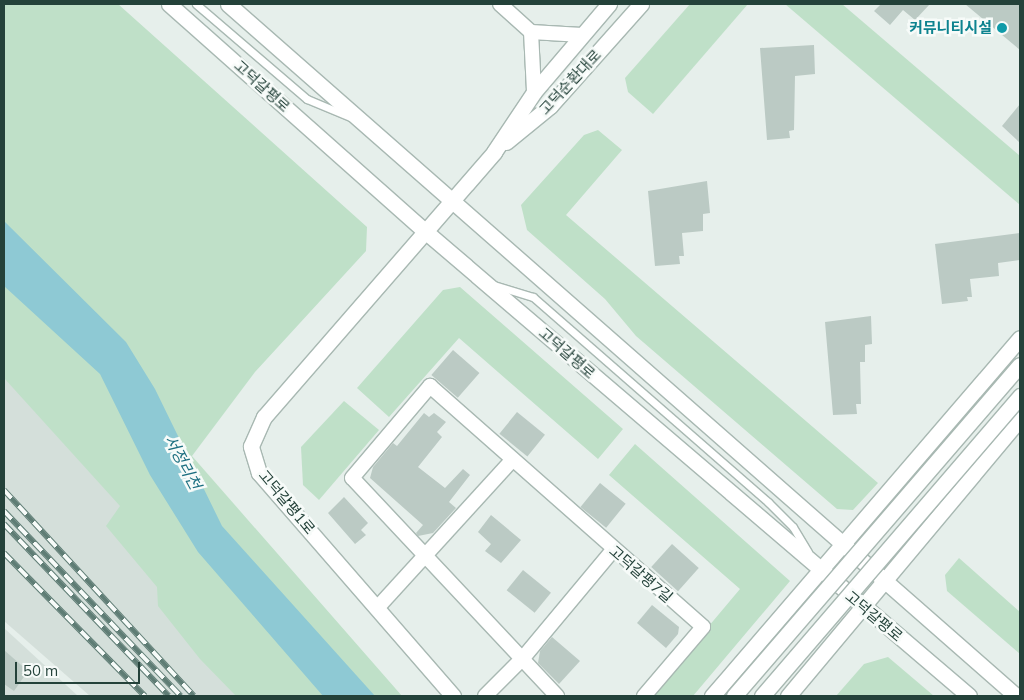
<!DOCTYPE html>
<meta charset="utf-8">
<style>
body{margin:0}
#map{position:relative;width:1024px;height:700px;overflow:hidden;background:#e6efeb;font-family:Mulish,"Noto Sans KR",sans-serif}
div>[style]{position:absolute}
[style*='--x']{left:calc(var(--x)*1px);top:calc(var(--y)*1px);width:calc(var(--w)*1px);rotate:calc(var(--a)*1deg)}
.built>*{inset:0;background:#d4dfda}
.green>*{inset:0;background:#bfe0c8}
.water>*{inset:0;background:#8ec9d4}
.building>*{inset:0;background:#bbcac4;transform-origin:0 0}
.roads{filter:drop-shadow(1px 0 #a8b8b2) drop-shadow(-1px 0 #a8b8b2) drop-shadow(0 1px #a8b8b2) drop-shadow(0 -1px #a8b8b2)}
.service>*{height:7px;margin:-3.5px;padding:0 3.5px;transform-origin:3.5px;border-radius:3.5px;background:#fff}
.minor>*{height:14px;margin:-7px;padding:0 7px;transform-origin:7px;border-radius:7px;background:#fff}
.tertiary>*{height:15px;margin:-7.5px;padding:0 7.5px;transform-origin:7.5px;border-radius:7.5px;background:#fff}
.rail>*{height:5.5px;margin-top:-2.75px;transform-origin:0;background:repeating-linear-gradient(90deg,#f7fbf9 0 11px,#5f7d75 0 22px);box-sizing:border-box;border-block:1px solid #5f7d75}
.bridges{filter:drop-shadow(1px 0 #a8b8b2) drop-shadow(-1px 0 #a8b8b2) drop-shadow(0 1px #a8b8b2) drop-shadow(0 -1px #a8b8b2)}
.tertiary-bridge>*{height:15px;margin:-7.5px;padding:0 7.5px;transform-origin:7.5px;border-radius:7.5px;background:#fff}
.dots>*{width:14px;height:14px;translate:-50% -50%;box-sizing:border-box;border:2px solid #f7fbf9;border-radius:50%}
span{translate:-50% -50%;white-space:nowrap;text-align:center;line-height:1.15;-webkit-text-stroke:5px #f7fbf9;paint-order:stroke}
.culture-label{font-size:15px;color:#0d838f;font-weight:700}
.right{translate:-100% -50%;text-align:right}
.street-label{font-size:15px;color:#24423a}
.water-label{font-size:16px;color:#1c6f80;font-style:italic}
.frame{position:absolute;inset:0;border:5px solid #24423a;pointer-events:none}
.scale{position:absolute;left:15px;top:662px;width:125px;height:22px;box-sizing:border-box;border:2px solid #24423a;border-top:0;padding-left:6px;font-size:15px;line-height:18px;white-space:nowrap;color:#24423a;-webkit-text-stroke:4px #f7fbf9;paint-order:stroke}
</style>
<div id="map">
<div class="built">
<div style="clip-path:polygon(4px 367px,154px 543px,268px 696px,90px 696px,4px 621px)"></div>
<div style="clip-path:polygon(4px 628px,78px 696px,4px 696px)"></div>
</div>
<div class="green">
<div style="clip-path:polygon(4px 4px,118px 4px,367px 227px,366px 251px,255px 372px,192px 456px,402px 696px,236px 696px,200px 659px,158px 606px,157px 587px,106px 526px,120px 506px,4px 378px)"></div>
<div style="clip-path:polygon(690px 4px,748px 4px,653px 114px,628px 92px,625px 78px)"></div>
<div style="clip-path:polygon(785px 4px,842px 4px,1020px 156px,1020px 205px)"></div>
<div style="clip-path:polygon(598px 130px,622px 150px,566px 215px,878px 483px,853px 510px,837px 509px,636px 336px,605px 299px,527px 230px,521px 205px,584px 135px)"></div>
<div style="clip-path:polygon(460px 287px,623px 429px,598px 459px,459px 338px,389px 417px,357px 388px,443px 290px)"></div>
<div style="clip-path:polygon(344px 401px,379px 430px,319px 500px,303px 485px,301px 447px)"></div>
<div style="clip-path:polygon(635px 444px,790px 581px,693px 696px,650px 696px,740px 589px,609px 475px)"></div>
<div style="clip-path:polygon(959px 558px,1020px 612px,1020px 654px,947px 591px,945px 575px)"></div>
<div style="clip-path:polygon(888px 657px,934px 696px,836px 696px,864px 664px)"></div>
</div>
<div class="water">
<div style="clip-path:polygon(4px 221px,126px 342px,155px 389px,222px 526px,375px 696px,323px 696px,198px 552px,150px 475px,100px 374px,4px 286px)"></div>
</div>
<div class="building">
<div style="clip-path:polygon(881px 4px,930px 4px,915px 20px,903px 10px,890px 25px,874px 11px)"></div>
<div style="clip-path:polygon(965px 4px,1020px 4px,1020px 50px)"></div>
<div style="clip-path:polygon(814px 45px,815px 74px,795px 76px,794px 130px,789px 131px,790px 138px,767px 140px,760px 48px)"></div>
<div style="clip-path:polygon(1020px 104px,1020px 143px,1002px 126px)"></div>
<div style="clip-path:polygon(707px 181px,710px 213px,703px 214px,703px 231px,682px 233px,684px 256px,679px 256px,680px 264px,655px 266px,648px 191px)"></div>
<div style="clip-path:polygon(1020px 233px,1020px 260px,998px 263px,999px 276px,970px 279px,972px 297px,967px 297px,968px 301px,942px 304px,935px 244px)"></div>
<div style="clip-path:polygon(871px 316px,872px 344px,865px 345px,865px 362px,860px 362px,861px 404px,856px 404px,857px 414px,833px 415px,825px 322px)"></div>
<div style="left:453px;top:350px;width:35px;height:33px;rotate:41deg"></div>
<div style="left:517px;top:412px;width:36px;height:28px;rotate:39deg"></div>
<div style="clip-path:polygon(424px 413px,429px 417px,434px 413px,446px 422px,437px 432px,442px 437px,418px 467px,445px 488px,463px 469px,470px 475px,449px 502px,456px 508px,433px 533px,418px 536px,416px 533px,423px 525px,370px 478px,373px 467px,393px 443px,397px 446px)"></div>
<div style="left:600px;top:483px;width:33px;height:31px;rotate:39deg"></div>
<div style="clip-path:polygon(344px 497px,368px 523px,361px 530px,366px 535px,355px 544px,328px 513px)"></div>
<div style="clip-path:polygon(491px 515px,521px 540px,501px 563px,485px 551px,491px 544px,478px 532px)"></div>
<div style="left:672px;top:544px;width:36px;height:31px;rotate:42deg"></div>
<div style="left:523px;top:570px;width:36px;height:26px;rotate:39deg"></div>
<div style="clip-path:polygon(652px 605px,679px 627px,678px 634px,666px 648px,637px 623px)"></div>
<div style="clip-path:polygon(552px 637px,580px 661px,559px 684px,538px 663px,540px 651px)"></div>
<div style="clip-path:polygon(4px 650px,28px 671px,14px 691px,4px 684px)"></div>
</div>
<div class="roads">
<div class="service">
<div style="--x:196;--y:4;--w:146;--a:40.6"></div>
<div style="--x:307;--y:99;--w:47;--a:22.7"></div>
<div style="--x:494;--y:285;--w:41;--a:17.1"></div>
<div style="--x:533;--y:297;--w:312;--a:41.1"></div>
<div style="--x:768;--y:502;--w:35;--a:45"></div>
<div style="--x:793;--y:527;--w:29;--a:59"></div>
</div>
<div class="minor">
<div style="--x:500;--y:4;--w:42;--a:42.1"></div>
<div style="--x:531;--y:32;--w:60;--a:87.1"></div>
<div style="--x:531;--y:32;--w:51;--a:3.4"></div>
<div style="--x:378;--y:607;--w:199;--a:-47.6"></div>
<div style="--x:485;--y:696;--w:54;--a:-45"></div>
<div style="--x:523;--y:658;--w:141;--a:-50.2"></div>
<div style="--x:557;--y:696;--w:299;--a:-133.2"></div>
<div style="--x:352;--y:478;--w:121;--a:-49.7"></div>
<div style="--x:430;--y:386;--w:364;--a:41.4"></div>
<div style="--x:703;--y:627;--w:91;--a:130.5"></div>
</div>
<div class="tertiary">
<div style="--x:169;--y:4;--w:344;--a:41.6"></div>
<div style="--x:426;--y:232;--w:714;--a:40.51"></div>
<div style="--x:228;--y:4;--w:1049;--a:41.29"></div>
<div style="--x:506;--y:142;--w:57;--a:-39.3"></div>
<div style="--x:550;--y:106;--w:137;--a:-48.3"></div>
<div style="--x:453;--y:696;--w:296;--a:-131"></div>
<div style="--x:259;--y:473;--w:28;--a:-107"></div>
<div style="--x:251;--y:446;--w:32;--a:-66"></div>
<div style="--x:264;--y:417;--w:351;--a:-49"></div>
<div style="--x:494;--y:152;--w:72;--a:-56.3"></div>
<div style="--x:534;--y:92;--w:116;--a:-49.6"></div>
<div style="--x:712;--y:696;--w:472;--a:-49.3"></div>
<div style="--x:788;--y:696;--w:361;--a:-50.1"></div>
</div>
</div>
<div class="rail">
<div style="--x:4;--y:490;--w:280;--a:47.3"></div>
<div style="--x:4;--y:511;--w:256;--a:46.3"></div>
<div style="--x:4;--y:524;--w:238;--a:46.2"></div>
<div style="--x:4;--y:553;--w:201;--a:45.4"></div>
</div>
<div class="bridges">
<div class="tertiary-bridge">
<div style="--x:734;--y:696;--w:437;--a:-49.2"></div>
<div style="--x:762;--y:696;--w:396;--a:-49.3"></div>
</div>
</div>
<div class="dots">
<div style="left:1002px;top:28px;background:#0f9aa8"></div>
</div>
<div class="culture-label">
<span class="right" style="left:992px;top:28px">커뮤니티시설</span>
</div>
<div class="street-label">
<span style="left:570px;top:82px;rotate:-47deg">고덕순환대로</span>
<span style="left:262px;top:86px;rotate:42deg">고덕갈평로</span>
<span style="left:567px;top:353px;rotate:41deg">고덕갈평로</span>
<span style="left:287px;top:502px;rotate:50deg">고덕갈평1로</span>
<span style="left:641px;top:574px;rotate:41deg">고덕갈평7길</span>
<span style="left:874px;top:616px;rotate:40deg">고덕갈평로</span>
</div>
<div class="water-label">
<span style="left:183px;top:462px;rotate:62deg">서정리천</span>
</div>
<div class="frame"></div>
<div class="scale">50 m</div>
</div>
